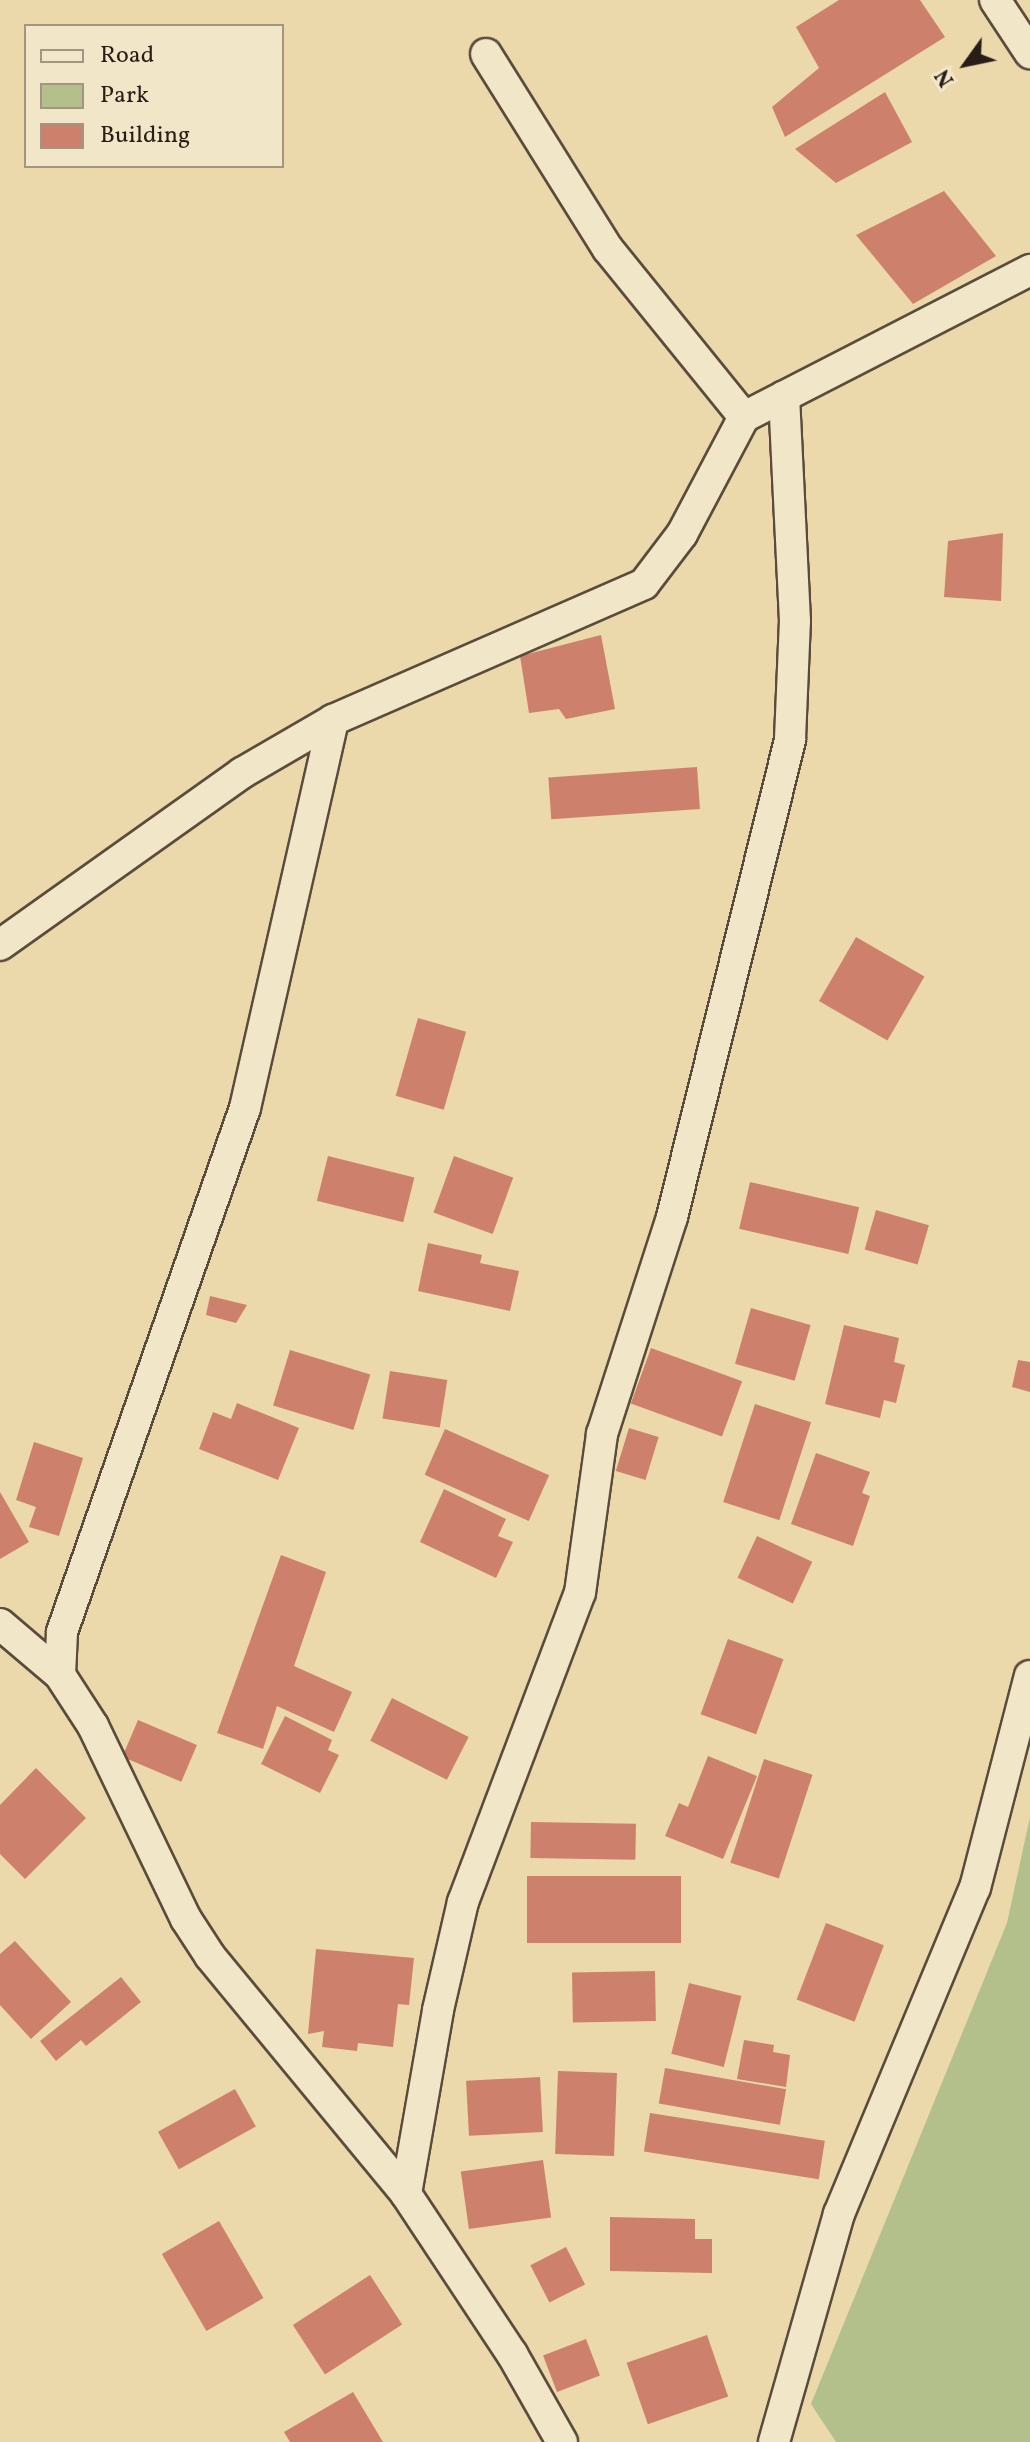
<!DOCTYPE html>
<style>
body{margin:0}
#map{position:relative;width:1030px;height:2442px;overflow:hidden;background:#ebd8ab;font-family:Vollkorn,serif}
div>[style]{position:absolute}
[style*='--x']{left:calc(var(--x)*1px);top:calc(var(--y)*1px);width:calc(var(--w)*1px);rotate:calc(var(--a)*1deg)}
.green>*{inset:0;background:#b3c08c}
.building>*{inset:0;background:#cd816c;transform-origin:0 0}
.roads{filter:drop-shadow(2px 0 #5a4c3c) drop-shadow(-2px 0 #5a4c3c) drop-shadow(0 2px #5a4c3c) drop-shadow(0 -2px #5a4c3c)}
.street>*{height:30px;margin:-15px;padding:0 15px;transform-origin:15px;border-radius:15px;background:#f2e6c8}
span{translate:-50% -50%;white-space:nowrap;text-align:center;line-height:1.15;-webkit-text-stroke:6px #f2e6c8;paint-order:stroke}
.legend{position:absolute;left:24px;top:24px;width:260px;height:144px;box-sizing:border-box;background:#f2e6c8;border:2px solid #a29681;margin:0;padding:10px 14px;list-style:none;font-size:24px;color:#291e17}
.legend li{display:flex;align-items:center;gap:16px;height:40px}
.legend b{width:40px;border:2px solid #a29681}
.north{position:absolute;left:926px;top:24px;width:80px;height:80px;-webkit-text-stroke:6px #f2e6c8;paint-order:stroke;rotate:237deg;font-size:22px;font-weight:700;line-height:32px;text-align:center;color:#291e17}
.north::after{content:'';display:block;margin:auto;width:28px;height:36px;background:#291e17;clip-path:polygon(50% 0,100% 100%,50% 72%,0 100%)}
</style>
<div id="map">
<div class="green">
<div style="clip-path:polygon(1030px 1817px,1030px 2442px,836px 2442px,811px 2404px,1007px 1923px)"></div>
</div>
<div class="building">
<div style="clip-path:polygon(839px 0,920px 0,945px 37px,785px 137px,772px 107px,819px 68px,796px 27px)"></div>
<div style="clip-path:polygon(885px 92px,912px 142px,836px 183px,795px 149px)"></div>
<div style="clip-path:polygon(944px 191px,996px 256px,913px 304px,856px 235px)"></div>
<div style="clip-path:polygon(1003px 533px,1001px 601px,944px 597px,948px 541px)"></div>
<div style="clip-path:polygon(601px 635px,615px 709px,566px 719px,559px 709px,529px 713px,520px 656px)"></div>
<div style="left:697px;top:767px;width:42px;height:149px;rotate:86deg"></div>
<div style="left:856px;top:937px;width:79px;height:74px;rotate:30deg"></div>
<div style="left:418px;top:1018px;width:50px;height:81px;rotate:16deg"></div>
<div style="left:328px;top:1156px;width:89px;height:46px;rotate:14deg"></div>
<div style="left:454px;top:1156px;width:63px;height:60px;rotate:20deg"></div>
<div style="left:750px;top:1182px;width:112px;height:48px;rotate:13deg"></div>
<div style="left:876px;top:1210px;width:55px;height:41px;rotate:16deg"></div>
<div style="clip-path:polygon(428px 1243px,482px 1255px,480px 1263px,519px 1271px,510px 1311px,418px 1291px)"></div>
<div style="clip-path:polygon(210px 1296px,247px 1305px,236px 1323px,206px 1315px)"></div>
<div style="left:751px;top:1308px;width:62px;height:58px;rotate:16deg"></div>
<div style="clip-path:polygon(844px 1325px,899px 1338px,894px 1362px,905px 1365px,896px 1403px,884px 1400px,880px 1418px,825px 1404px)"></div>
<div style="left:651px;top:1348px;width:97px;height:59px;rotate:20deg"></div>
<div style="left:290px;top:1350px;width:84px;height:58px;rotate:17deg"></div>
<div style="clip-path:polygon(1018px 1360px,1030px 1362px,1030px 1392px,1012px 1387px)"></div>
<div style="left:390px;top:1371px;width:58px;height:48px;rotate:9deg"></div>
<div style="clip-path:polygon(237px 1403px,299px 1428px,278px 1480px,199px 1449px,213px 1412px,231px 1419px)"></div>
<div style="left:755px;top:1404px;width:59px;height:103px;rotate:18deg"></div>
<div style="left:629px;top:1428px;width:31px;height:45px;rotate:17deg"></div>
<div style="left:445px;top:1429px;width:114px;height:50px;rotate:24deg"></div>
<div style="clip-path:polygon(34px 1442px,83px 1458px,59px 1536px,29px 1527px,36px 1507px,16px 1500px)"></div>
<div style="clip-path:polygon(816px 1453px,870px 1472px,862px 1493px,870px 1496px,853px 1546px,791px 1524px)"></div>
<div style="clip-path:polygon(444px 1489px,506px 1519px,498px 1536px,513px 1542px,496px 1578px,420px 1542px)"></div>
<div style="clip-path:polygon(0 1492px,29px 1542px,0 1559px)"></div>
<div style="left:757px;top:1536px;width:61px;height:46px;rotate:25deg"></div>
<div style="clip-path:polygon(281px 1555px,326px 1572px,294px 1666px,352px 1692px,334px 1732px,277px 1706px,263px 1749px,217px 1733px)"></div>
<div style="left:728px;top:1639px;width:59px;height:80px;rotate:20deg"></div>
<div style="left:392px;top:1698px;width:86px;height:48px;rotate:27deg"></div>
<div style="clip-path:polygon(285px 1716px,332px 1740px,328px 1750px,339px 1755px,320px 1793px,261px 1764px)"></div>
<div style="left:138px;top:1720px;width:64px;height:40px;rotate:23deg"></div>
<div style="clip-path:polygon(708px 1756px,757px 1776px,723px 1859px,665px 1836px,679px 1803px,688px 1807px)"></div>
<div style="left:764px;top:1759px;width:51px;height:109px;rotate:18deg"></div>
<div style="clip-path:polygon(36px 1768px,86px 1818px,25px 1879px,0 1854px,0 1805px)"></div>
<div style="left:531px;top:1822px;width:105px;height:36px;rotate:1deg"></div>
<div style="left:527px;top:1876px;width:154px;height:67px"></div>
<div style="left:826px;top:1923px;width:62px;height:82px;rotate:21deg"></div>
<div style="clip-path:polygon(15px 1941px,71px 2002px,31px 2039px,0 2005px,0 1954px)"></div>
<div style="clip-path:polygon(316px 1949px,414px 1958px,409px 2005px,398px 2004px,393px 2047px,358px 2043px,357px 2051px,322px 2047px,324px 2031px,308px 2034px)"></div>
<div style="left:655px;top:1971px;width:50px;height:83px;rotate:89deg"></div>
<div style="clip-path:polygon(121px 1977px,141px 2002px,86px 2046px,81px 2040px,56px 2061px,40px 2041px)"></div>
<div style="left:689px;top:1983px;width:54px;height:73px;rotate:14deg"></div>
<div style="clip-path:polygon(744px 2040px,774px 2045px,773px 2052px,790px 2055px,786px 2087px,737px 2079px)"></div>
<div style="left:665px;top:2068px;width:123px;height:36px;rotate:10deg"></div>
<div style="left:558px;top:2071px;width:59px;height:83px;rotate:2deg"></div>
<div style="left:540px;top:2077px;width:55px;height:74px;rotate:87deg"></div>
<div style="left:235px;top:2089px;width:43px;height:88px;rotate:61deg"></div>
<div style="left:650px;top:2113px;width:177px;height:39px;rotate:9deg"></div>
<div style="left:543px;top:2160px;width:58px;height:83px;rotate:82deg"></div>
<div style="clip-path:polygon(610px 2217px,695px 2219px,695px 2239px,712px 2239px,712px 2273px,610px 2271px)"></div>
<div style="left:219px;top:2221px;width:89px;height:66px;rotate:60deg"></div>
<div style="left:566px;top:2247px;width:42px;height:40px;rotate:63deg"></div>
<div style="left:370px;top:2275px;width:59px;height:92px;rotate:57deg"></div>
<div style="left:707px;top:2335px;width:65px;height:85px;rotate:71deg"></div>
<div style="left:586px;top:2339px;width:39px;height:46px;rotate:69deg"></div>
<div style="clip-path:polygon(353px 2392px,383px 2442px,290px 2442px,284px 2432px)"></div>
</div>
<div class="roads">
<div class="street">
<div style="--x:995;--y:0;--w:64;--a:56.6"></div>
<div style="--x:486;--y:54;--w:230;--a:58"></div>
<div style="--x:608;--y:249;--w:216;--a:51"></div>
<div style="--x:744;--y:417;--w:322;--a:-27.2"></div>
<div style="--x:0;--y:945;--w:297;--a:-35.4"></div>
<div style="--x:242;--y:773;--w:105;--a:-30.2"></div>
<div style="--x:333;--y:720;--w:339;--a:-23.6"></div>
<div style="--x:644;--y:584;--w:63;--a:-52.8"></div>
<div style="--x:682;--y:534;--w:132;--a:-62.1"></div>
<div style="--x:0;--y:1624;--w:79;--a:40.4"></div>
<div style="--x:60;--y:1675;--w:61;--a:57.1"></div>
<div style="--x:93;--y:1726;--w:214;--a:64.3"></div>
<div style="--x:186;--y:1919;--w:44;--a:57"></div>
<div style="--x:210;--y:1956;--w:308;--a:50.5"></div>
<div style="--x:406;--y:2194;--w:192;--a:56.5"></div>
<div style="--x:512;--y:2354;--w:101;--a:60.4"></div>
<div style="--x:60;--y:1675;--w:43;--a:-87.3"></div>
<div style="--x:62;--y:1632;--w:555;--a:-70.75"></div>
<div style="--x:245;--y:1108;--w:398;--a:-77.2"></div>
<div style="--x:406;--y:2194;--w:187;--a:-80.1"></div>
<div style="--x:438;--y:2010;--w:111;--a:-77"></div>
<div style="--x:463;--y:1902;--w:330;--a:-69.3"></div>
<div style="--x:580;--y:1593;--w:161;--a:-82.1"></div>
<div style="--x:602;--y:1434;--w:228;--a:-72.1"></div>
<div style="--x:672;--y:1217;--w:492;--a:-76.1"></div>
<div style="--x:790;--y:739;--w:118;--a:-87.6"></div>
<div style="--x:795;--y:621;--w:225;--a:-92.8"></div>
<div style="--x:774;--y:2442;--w:237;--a:-74.1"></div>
<div style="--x:839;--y:2214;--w:353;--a:-67.4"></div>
<div style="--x:975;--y:1888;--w:219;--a:-75.5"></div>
</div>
</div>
<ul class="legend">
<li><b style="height:10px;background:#f2e6c8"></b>Road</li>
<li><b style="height:22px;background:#b3c08c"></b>Park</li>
<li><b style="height:22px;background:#cd816c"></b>Building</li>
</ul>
<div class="north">N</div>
</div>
